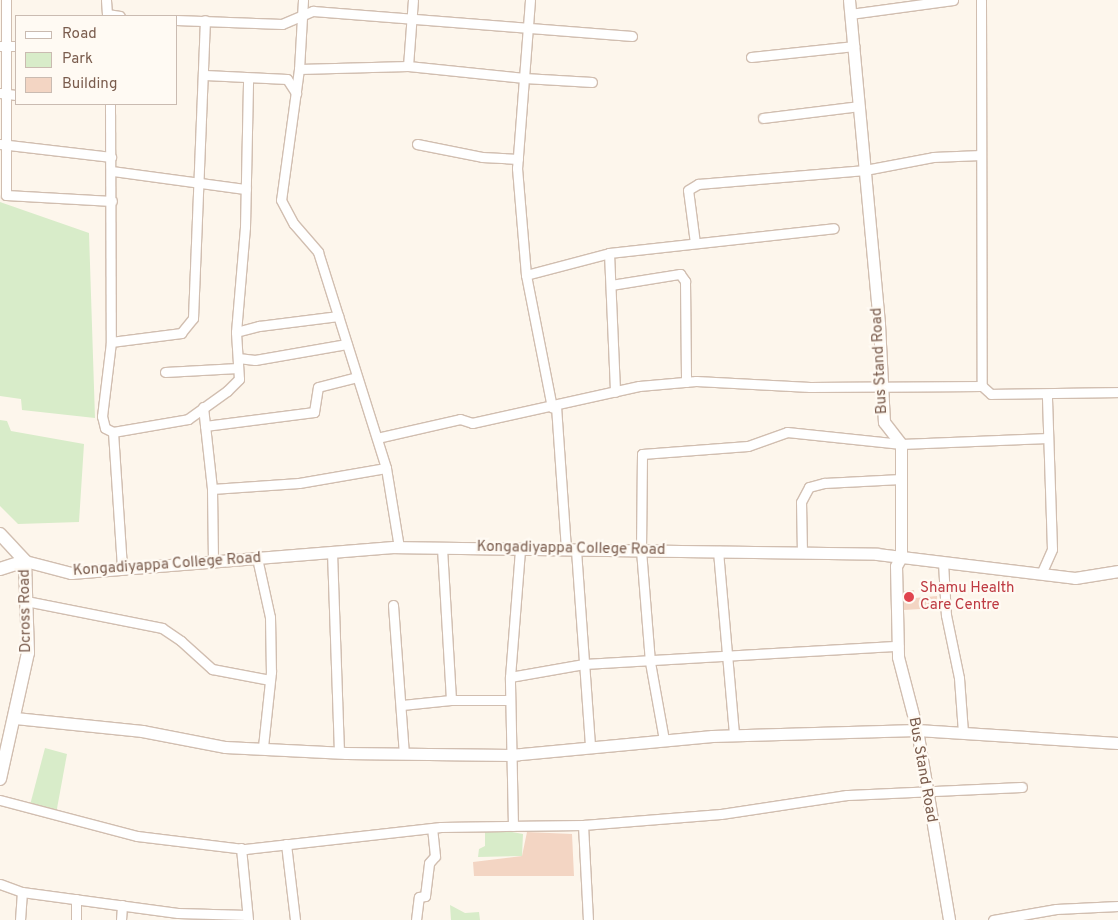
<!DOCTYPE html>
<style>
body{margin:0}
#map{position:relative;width:1118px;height:920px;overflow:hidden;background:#fdf6ec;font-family:Overpass,sans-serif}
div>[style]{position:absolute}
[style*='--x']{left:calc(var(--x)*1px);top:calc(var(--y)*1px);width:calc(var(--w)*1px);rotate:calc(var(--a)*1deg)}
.green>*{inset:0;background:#d8ecc9}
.building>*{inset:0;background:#f3d5c3}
.roads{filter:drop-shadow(1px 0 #d1beb0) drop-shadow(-1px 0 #d1beb0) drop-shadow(0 1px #d1beb0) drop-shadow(0 -1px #d1beb0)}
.minor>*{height:9px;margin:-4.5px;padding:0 4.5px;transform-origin:4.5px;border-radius:4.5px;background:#fff}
.tertiary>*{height:11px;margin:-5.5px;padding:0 5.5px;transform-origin:5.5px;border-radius:5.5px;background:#fff}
.secondary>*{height:12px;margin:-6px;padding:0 6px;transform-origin:6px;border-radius:6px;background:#fff}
.dots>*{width:14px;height:14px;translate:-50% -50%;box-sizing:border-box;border:2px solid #fffaf3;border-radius:50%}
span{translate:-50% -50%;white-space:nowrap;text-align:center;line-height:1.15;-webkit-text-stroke:4.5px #fffaf3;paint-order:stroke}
.street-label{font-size:15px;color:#7a5c4d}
.health-label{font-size:15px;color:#be3a42}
.left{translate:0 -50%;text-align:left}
.legend{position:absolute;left:15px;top:15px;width:162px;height:90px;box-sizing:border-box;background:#fffaf3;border:1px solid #cabbb1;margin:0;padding:6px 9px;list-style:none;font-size:15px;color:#7a5c4d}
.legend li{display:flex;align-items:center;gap:10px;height:25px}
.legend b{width:25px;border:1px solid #cabbb1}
</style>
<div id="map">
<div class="green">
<div style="clip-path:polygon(0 202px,89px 233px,95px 418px,22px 410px,21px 399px,0 396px)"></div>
<div style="clip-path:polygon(0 420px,7px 421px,11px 431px,84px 444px,79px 522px,18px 524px,0 506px)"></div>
<div style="clip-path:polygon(45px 748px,67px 754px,56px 814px,30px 805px)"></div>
<div style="clip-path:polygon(506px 831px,523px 834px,522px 856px,478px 857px,479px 849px,485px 846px,485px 832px)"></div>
<div style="clip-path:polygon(450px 905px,465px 913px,479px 912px,480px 920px,451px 920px)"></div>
</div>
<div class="building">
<div style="clip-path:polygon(914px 590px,915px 598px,937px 596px,938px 608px,904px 610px,904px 591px)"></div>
<div style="clip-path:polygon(527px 832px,572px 834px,574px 876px,474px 876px,473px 862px,522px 856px)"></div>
</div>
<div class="roads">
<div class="minor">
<div style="--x:6;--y:0;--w:195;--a:90"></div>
<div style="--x:6;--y:195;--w:106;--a:3.2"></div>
<div style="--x:106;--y:0;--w:16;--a:86"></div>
<div style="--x:303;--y:0;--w:69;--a:93.3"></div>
<div style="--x:299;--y:69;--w:132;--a:97.8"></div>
<div style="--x:281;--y:200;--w:27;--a:62"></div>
<div style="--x:294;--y:224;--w:37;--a:49"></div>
<div style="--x:318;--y:252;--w:226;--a:72.5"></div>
<div style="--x:386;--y:468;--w:80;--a:80.7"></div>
<div style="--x:530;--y:0;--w:169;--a:94.4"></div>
<div style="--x:517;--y:168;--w:107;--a:85.2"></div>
<div style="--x:526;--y:275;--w:86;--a:-14.8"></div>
<div style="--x:609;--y:253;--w:226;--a:-6.3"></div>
<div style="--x:981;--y:0;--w:386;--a:89.9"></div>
<div style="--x:982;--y:386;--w:12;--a:42"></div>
<div style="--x:991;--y:394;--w:127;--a:-0.9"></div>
<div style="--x:107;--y:14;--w:13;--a:9"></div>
<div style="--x:850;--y:14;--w:104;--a:-7.7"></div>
<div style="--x:176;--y:20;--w:106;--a:2.2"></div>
<div style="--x:282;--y:24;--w:34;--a:-23"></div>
<div style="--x:313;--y:11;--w:320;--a:4.5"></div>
<div style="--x:0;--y:46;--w:16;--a:0"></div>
<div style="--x:751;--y:57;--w:104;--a:-6.1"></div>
<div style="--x:408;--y:66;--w:66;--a:-85.7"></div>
<div style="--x:299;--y:69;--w:109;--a:-1.6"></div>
<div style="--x:408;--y:66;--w:117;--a:5.9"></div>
<div style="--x:524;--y:78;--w:68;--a:3.4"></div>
<div style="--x:205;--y:75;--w:82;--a:2.8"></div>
<div style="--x:287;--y:79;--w:17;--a:57"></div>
<div style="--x:0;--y:93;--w:16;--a:7"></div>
<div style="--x:110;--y:104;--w:238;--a:89.8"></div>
<div style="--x:111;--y:342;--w:71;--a:-7.3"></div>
<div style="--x:181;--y:333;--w:19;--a:-51"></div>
<div style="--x:193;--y:318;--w:298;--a:-87.7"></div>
<div style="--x:763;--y:118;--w:97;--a:-7.1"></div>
<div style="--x:0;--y:144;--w:112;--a:6.7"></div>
<div style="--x:417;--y:144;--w:66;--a:11.3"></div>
<div style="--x:482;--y:157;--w:36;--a:3"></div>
<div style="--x:112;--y:171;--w:135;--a:7.7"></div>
<div style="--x:695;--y:243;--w:53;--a:-97.5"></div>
<div style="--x:688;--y:190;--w:12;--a:-31"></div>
<div style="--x:698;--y:184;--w:168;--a:-4.8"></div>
<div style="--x:865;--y:170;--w:69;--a:-10.8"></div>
<div style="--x:933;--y:157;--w:48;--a:-2.4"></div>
<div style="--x:609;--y:253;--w:139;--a:87.5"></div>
<div style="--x:526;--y:275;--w:135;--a:78.9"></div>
<div style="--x:611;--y:285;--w:70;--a:-9.1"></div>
<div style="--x:680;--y:274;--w:9;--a:54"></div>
<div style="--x:685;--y:281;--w:101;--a:89.4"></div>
<div style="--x:236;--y:332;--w:24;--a:-15"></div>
<div style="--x:259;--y:326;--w:80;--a:-7.2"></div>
<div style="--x:111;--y:342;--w:75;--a:96.9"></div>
<div style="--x:102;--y:416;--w:12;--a:76"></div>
<div style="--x:105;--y:428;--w:9;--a:27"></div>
<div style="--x:113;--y:432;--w:76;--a:-9.8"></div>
<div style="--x:188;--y:419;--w:48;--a:-35.7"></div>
<div style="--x:227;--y:391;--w:17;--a:-45"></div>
<div style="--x:239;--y:379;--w:47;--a:-93.7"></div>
<div style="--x:236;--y:332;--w:105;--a:-85.1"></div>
<div style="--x:245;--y:227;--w:149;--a:-88.8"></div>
<div style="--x:238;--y:358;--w:17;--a:7"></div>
<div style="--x:255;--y:360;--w:93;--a:-9.9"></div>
<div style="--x:165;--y:372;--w:73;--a:-3.1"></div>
<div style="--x:556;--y:406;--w:143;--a:86"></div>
<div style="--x:203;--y:407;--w:82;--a:83.7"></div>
<div style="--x:212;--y:489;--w:73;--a:89.2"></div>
<div style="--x:205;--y:426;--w:110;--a:-7.3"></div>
<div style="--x:314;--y:412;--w:25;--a:-81"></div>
<div style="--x:318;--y:387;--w:40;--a:-14.4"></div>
<div style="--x:113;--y:432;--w:137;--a:86.2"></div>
<div style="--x:377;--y:438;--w:85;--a:-12.9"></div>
<div style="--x:460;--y:419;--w:13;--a:18"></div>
<div style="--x:472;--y:423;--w:171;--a:-12.5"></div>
<div style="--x:639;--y:386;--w:57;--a:-5"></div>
<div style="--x:696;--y:381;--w:114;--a:3"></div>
<div style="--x:810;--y:387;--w:172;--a:-0.3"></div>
<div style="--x:212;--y:489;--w:87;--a:-3.9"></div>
<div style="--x:299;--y:483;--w:88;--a:-9.8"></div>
<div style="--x:442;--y:548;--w:152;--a:86.6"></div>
<div style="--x:576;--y:550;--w:197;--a:85.9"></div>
<div style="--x:718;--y:551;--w:185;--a:85"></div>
<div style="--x:332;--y:552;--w:201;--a:88"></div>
<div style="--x:802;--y:553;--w:51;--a:-91.1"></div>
<div style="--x:801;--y:502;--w:17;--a:-62"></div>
<div style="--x:809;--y:487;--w:16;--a:-15"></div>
<div style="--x:824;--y:483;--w:77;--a:-3"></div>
<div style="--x:257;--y:558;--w:60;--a:77.6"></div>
<div style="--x:270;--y:617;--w:55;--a:89"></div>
<div style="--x:271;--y:672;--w:75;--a:96.1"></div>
<div style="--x:943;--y:562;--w:53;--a:86.8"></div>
<div style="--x:946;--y:615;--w:64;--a:78.3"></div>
<div style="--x:959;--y:678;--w:55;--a:85.8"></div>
<div style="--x:1041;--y:574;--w:27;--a:-66"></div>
<div style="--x:1052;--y:549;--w:153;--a:-91.9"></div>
<div style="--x:26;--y:601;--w:139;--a:11.2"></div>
<div style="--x:162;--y:628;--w:23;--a:34"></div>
<div style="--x:181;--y:641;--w:42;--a:42.1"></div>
<div style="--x:212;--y:669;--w:59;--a:10.7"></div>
<div style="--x:393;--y:605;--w:149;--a:85.8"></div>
<div style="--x:510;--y:677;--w:75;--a:-10"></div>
<div style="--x:584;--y:664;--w:315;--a:-3.3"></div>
<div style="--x:402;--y:705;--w:49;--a:-5.8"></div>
<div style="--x:451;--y:700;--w:59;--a:0"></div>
<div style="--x:664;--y:740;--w:79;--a:-100.2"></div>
<div style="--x:650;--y:662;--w:112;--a:-94.6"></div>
<div style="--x:641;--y:550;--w:96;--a:-89.4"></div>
<div style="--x:642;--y:454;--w:106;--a:-4.3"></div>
<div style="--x:748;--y:446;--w:41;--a:-19.7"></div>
<div style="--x:787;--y:432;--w:115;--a:6"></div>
<div style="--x:901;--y:444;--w:147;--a:-2.3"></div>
<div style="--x:0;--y:800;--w:142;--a:14.7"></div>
<div style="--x:137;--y:836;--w:109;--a:6.9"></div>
<div style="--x:245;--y:849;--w:197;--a:-6.4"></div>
<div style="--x:441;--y:827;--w:142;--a:-0.8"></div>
<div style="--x:583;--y:825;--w:138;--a:-4.6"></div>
<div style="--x:721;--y:814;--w:127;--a:-8.6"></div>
<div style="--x:847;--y:795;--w:175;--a:-2.6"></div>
<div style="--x:583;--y:825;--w:95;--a:87"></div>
<div style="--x:513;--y:826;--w:149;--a:-91.2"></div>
<div style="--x:510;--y:677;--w:128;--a:-85.5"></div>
<div style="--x:286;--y:844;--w:77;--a:83.2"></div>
<div style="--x:241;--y:848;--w:72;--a:84.4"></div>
<div style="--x:0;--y:884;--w:23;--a:20"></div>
<div style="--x:22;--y:892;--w:157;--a:7.7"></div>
<div style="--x:178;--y:913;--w:69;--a:1.7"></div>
<div style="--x:20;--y:920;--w:28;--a:-86"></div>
<div style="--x:76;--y:920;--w:21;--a:-90"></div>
<div style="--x:121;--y:920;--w:15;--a:-86"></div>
<div style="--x:416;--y:920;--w:23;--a:-83"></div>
<div style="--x:419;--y:897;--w:6;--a:-9"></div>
<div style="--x:425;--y:896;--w:33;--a:-83"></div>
<div style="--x:429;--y:863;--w:9;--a:-49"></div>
<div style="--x:435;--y:856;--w:28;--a:-96"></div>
<div style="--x:993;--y:920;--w:64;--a:-9.9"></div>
<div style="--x:1056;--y:909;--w:62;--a:-2.8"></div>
</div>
<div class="tertiary">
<div style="--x:849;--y:0;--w:325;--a:84.7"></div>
<div style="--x:879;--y:324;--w:98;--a:87.1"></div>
<div style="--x:884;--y:422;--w:28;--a:52"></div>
<div style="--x:901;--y:444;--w:113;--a:90"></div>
<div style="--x:901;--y:557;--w:10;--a:119"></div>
<div style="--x:896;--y:566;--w:91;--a:88.7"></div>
<div style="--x:898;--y:657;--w:75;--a:75.4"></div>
<div style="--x:917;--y:730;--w:193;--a:80.4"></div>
<div style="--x:25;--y:561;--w:48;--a:14.6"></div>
<div style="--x:71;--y:573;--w:323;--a:-4.6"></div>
<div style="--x:393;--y:547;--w:484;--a:0.8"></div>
<div style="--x:877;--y:554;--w:199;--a:6.9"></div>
<div style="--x:1075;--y:578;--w:44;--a:-9.2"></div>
<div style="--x:15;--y:718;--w:128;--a:5.8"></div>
<div style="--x:142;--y:731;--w:85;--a:10.9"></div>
<div style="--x:225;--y:747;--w:121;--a:2.8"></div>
<div style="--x:346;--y:753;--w:165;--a:0.7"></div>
<div style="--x:511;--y:755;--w:202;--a:-5.4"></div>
<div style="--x:712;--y:736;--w:205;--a:-1.7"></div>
<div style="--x:917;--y:730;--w:201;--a:3.7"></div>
</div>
<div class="secondary">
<div style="--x:0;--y:534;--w:37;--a:47"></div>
<div style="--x:0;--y:569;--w:26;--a:-18"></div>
<div style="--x:0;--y:779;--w:129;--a:-77.5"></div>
<div style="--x:28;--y:653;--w:92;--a:-91.9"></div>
</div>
</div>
<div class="dots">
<div style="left:909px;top:597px;background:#e0444e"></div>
</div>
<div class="street-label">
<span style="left:880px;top:361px;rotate:-93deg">Bus Stand Road</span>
<span style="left:571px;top:549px;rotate:1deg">Kongadiyappa College Road</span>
<span style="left:167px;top:565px;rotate:-4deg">Kongadiyappa College Road</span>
<span style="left:26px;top:611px;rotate:-91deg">Dcross Road</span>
<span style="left:922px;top:770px;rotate:80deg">Bus Stand Road</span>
</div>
<div class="health-label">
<span class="left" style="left:920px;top:597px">Shamu Health<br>Care Centre</span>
</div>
<ul class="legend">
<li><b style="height:6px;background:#fff"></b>Road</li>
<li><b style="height:14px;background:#d8ecc9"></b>Park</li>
<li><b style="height:14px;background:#f3d5c3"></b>Building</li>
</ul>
</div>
